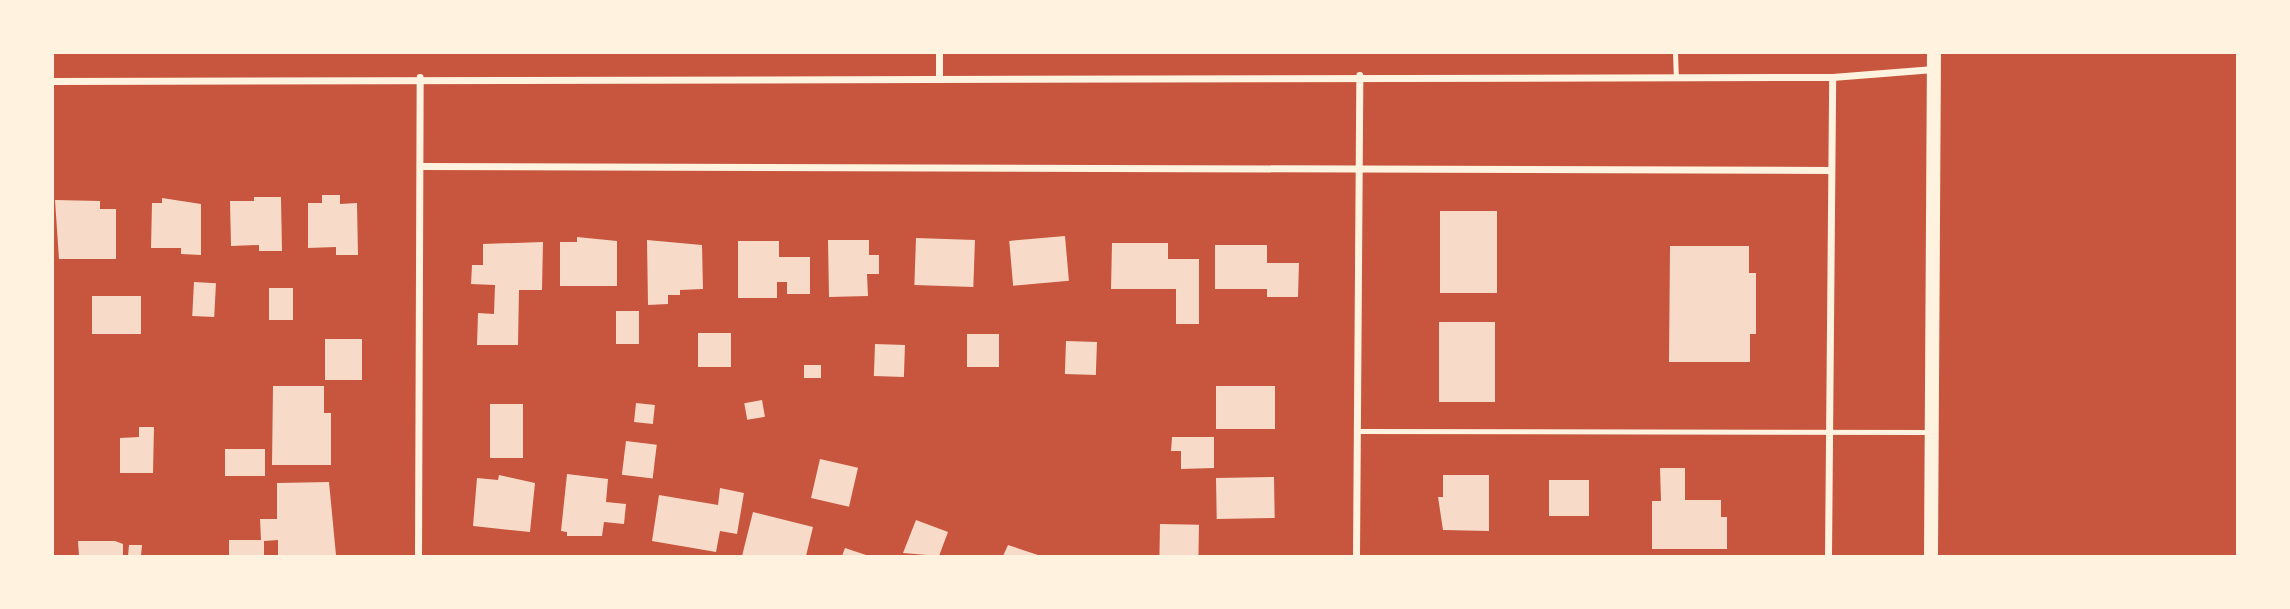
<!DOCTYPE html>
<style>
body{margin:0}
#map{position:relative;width:2290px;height:609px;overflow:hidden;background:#c8553d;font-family:Inter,sans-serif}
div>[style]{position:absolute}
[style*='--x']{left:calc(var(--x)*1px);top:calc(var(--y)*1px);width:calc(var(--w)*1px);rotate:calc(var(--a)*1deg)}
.building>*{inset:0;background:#f7dbc8;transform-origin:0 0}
.service>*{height:5px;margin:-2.5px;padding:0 2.5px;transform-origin:2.5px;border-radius:2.5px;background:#fff3e0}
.minor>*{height:7px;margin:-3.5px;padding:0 3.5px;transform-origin:3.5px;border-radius:3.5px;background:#fff3e0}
.secondary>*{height:14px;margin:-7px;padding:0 7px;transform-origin:7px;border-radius:7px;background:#fff3e0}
span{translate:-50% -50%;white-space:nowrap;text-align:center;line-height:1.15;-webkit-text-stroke:7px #fff3e0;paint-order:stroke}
.frame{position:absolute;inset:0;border:54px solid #fff3e0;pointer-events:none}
</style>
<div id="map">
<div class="building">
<div style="clip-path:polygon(322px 195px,340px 195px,340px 204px,357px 203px,358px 255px,336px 255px,336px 247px,308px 248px,308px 203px,322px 203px)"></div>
<div style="clip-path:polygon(254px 197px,281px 197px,282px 251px,259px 251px,259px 245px,231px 246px,230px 201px,254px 201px)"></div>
<div style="clip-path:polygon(162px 198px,201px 204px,201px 255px,181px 254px,181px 248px,151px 248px,152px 203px,162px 203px)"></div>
<div style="clip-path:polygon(55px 200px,100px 201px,100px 209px,116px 209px,116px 259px,59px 259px)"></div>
<div style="left:1440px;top:211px;width:57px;height:82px"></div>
<div style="left:1065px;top:236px;width:45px;height:56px;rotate:85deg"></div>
<div style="clip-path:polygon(577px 237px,617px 241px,617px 286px,560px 286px,560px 242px,577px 242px)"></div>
<div style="left:916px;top:238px;width:59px;height:47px;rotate:2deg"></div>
<div style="clip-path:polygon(647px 240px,702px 245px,703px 289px,680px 290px,680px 295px,668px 295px,668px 304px,648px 305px)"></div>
<div style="clip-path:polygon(828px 240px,869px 240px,869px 255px,879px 255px,879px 274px,867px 274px,868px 296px,829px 297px)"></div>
<div style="clip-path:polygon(738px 241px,779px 241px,779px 257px,810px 257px,810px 294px,787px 294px,787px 282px,777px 282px,777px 298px,738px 298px)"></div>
<div style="clip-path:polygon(543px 242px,542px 290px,519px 290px,518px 345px,477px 345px,478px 313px,494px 314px,495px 285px,471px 284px,472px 265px,483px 265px,483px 244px)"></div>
<div style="clip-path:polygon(1112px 243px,1168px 243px,1168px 259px,1199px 259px,1199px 324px,1176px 324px,1176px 289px,1111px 289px)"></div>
<div style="clip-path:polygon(1215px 245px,1267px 245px,1267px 263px,1299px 263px,1298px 297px,1267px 297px,1267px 289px,1215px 289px)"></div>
<div style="clip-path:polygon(1670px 246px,1749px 246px,1749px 273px,1756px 273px,1756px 334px,1750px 334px,1750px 362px,1669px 362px)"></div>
<div style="left:194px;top:282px;width:22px;height:34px;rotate:3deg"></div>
<div style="left:269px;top:288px;width:24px;height:32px"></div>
<div style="left:92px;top:296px;width:49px;height:38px"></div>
<div style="left:616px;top:311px;width:23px;height:33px"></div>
<div style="left:1439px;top:322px;width:56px;height:80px"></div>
<div style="left:731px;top:333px;width:34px;height:33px;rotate:90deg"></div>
<div style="left:967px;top:334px;width:32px;height:33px"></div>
<div style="left:325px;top:339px;width:37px;height:41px"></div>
<div style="left:1066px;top:341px;width:31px;height:33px;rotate:2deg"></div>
<div style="left:875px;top:344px;width:30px;height:32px;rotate:2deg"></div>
<div style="left:804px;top:365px;width:17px;height:13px"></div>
<div style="clip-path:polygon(273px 386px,324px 386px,324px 413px,331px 413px,331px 465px,272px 465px)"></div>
<div style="left:1216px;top:386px;width:59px;height:43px"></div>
<div style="left:762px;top:400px;width:17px;height:18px;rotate:80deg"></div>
<div style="left:636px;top:403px;width:19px;height:19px;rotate:6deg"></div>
<div style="left:490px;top:404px;width:33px;height:54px"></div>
<div style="clip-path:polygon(139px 427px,154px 427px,153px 473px,120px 473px,120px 438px,139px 437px)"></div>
<div style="clip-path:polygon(1172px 437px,1214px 437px,1214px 468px,1181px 469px,1181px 451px,1171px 451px)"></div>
<div style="left:626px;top:441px;width:31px;height:34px;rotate:7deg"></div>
<div style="left:225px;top:449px;width:40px;height:27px"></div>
<div style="left:820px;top:459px;width:39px;height:40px;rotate:13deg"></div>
<div style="clip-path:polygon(1660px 468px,1685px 468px,1685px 500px,1721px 500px,1721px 517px,1727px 517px,1727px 549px,1652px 549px,1652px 501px,1661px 501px)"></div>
<div style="clip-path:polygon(567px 474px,608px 479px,606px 502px,626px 504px,624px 524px,604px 522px,602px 536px,567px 536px,567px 532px,561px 531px)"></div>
<div style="clip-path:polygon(499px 475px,535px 483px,530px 532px,473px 526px,477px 478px,498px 480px)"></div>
<div style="clip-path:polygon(1443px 475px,1489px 475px,1489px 531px,1443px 530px,1438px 497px,1443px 497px)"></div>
<div style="left:1274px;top:477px;width:41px;height:58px;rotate:89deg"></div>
<div style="left:1549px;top:480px;width:40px;height:36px"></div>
<div style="clip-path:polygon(329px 482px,336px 555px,278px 555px,278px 540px,264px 541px,264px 556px,229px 556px,229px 540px,261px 540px,260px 519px,277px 519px,277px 483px)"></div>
<div style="clip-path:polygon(720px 488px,744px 493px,737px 534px,720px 531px,716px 552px,652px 541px,659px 495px,718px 505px)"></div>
<div style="clip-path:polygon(753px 512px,813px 527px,806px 556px,742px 556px)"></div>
<div style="clip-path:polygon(916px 520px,948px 532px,939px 556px,903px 553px)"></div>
<div style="left:1160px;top:524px;width:39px;height:32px;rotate:1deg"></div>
<div style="clip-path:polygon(78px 541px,115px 541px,123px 544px,123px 556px,79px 556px)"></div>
<div style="clip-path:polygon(129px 545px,142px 545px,141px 556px,128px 556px)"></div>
<div style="clip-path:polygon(1008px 545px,1041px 556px,1003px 556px)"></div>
<div style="clip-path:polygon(845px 548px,869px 556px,842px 556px)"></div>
</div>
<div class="service">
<div style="--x:1675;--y:52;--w:24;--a:88"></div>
<div style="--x:1356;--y:431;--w:575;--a:0.1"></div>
</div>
<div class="minor">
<div style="--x:939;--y:52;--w:24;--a:90"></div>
<div style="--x:52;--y:81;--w:1780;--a:-0.13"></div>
<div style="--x:1832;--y:77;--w:102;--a:-4.5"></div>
<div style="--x:420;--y:166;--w:1411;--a:0.16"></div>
<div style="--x:418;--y:556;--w:479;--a:-89.8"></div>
<div style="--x:1356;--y:556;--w:481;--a:-89.6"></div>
<div style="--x:1828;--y:556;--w:479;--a:-89.5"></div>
</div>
<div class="secondary">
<div style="--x:1931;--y:556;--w:504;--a:-89.66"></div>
</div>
<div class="frame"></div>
</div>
